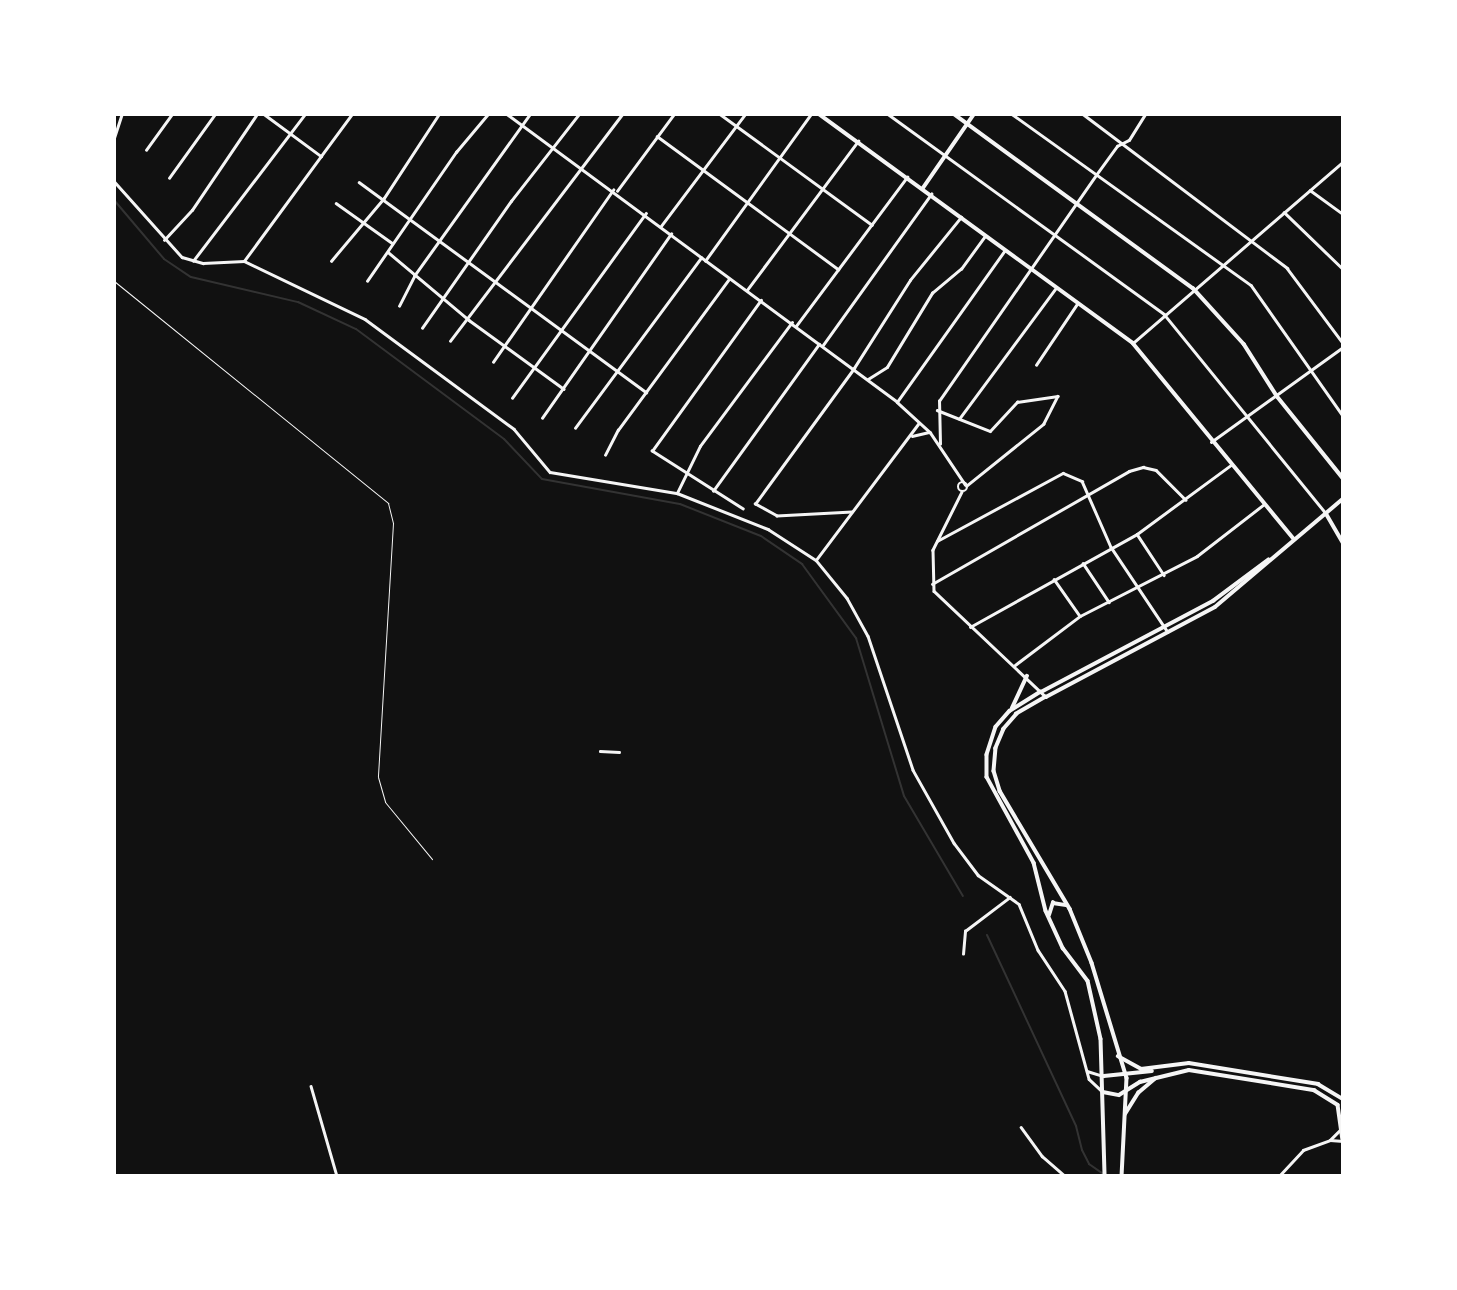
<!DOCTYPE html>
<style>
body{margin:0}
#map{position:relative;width:1457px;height:1290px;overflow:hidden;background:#111;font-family:"Fira Sans",sans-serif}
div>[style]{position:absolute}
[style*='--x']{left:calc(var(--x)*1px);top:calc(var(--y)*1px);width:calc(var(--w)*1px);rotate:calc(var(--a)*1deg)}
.stream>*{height:2px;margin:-1px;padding:0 1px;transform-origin:1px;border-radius:1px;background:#333}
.service>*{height:1px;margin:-0.5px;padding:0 0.5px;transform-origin:0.5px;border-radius:0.5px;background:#f5f5f5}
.minor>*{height:2.5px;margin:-1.25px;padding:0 1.25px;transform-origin:1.25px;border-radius:1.25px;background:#f5f5f5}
.minor>.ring{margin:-1.25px;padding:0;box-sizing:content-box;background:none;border:2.5px solid #f5f5f5;border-radius:50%}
.tertiary>*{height:2.5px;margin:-1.25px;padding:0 1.25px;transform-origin:1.25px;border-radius:1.25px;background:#f5f5f5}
.secondary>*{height:3.5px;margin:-1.75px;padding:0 1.75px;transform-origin:1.75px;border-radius:1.75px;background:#f5f5f5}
.primary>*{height:3.5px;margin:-1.75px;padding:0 1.75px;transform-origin:1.75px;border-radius:1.75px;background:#f5f5f5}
span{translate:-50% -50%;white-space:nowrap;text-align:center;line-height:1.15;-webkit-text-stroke:7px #fff;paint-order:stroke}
.frame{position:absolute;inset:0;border:116px solid #fff;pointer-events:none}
</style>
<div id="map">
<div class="stream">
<div style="--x:114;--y:200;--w:77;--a:49.7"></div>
<div style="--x:164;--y:259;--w:32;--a:34"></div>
<div style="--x:191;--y:277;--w:110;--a:13.2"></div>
<div style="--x:298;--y:302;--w:64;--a:25"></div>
<div style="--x:356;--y:329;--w:184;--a:36.6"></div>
<div style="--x:504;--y:439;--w:55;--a:46.5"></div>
<div style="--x:542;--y:479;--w:140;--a:10.3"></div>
<div style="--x:680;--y:504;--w:87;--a:21.6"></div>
<div style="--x:761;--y:536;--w:50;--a:34.3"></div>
<div style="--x:802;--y:564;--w:92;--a:53.9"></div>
<div style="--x:856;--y:638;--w:165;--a:73.1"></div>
<div style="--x:904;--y:796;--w:116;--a:59.5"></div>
<div style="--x:987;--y:935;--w:211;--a:65"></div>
<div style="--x:1076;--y:1126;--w:25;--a:76"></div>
<div style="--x:1082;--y:1150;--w:16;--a:63"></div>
<div style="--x:1089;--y:1164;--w:16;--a:35"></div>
</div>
<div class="service">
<div style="--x:114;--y:281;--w:353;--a:39"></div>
<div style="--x:388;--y:503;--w:21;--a:76"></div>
<div style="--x:393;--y:523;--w:254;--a:93.4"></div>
<div style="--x:378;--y:777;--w:26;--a:74"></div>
<div style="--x:385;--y:802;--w:74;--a:50.5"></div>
</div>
<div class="minor">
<div style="--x:264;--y:114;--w:71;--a:36.4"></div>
<div style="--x:321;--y:156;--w:52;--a:-53.6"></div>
<div style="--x:507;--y:114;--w:485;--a:36.4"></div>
<div style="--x:897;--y:402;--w:45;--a:42.3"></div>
<div style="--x:930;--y:432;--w:63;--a:56.1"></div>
<div style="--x:720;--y:114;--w:188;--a:36.1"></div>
<div style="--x:888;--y:114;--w:341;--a:35.9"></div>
<div style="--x:1164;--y:314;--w:257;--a:50.9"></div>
<div style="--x:1012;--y:114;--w:294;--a:35.6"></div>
<div style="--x:1251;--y:285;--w:160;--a:54.9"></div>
<div style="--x:1083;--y:114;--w:256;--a:37"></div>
<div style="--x:1287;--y:268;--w:94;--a:53.3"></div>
<div style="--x:657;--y:136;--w:225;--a:36.3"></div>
<div style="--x:114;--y:138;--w:25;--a:-72"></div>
<div style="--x:146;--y:150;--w:44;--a:-54.2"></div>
<div style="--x:169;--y:178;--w:79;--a:-54.3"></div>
<div style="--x:359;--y:182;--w:356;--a:36.2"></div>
<div style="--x:1310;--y:190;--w:41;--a:36"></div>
<div style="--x:617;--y:191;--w:96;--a:-53.5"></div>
<div style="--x:336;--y:203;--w:69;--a:35.5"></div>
<div style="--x:1284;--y:212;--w:82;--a:44"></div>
<div style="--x:661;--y:226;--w:140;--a:-53.1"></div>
<div style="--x:164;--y:240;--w:41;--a:-47"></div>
<div style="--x:192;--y:210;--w:116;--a:-55.9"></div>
<div style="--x:388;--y:252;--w:106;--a:40"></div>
<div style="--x:469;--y:320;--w:117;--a:36"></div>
<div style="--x:193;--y:261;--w:185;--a:-52.7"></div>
<div style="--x:331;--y:261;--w:82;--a:-49.9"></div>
<div style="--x:384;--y:198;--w:100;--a:-56.8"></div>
<div style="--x:705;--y:261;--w:181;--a:-54.2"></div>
<div style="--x:367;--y:281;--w:157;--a:-55.4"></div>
<div style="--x:456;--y:152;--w:50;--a:-49.9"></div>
<div style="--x:747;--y:290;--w:186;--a:-53.3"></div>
<div style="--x:399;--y:306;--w:34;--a:-63"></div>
<div style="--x:414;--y:276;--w:199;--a:-54.4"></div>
<div style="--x:796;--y:326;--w:186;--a:-53.3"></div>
<div style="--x:422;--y:328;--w:155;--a:-55"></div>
<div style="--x:511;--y:201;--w:110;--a:-52"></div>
<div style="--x:450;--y:341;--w:285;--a:-52.8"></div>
<div style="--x:1133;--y:343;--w:277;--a:-40.8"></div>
<div style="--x:823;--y:345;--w:186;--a:-54.4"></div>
<div style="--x:493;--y:362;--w:210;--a:-55.1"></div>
<div style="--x:1036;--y:365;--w:73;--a:-56.1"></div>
<div style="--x:868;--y:379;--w:22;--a:-32"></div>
<div style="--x:887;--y:367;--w:87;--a:-58.7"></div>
<div style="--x:932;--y:293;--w:38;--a:-40"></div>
<div style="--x:961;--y:269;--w:41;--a:-54"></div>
<div style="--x:512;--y:398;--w:228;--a:-54.1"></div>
<div style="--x:897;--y:402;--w:186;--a:-54.6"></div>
<div style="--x:937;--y:410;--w:57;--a:21.6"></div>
<div style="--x:990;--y:431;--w:40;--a:-47"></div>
<div style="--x:1017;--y:402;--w:41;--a:-8.3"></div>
<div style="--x:1058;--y:396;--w:31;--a:117"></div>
<div style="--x:1044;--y:424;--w:99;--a:141.2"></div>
<div style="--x:542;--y:418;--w:225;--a:-55"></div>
<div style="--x:959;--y:419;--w:163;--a:-53.5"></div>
<div style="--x:575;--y:428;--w:212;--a:-53.5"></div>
<div style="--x:912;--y:436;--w:17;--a:-13"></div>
<div style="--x:1211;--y:442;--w:163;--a:-35.7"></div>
<div style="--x:940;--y:444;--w:43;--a:-91.3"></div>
<div style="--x:939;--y:401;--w:275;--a:-55.2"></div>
<div style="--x:1096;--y:175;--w:36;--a:-54"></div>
<div style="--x:1117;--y:146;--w:13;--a:-27"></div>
<div style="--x:1129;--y:140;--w:31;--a:-58"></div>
<div style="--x:605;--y:455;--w:28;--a:-63"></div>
<div style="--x:618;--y:430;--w:187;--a:-53.7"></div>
<div class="ring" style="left:958px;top:482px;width:7.5px;height:7.5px"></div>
<div style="--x:713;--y:491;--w:181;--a:-54.2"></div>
<div style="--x:962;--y:492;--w:65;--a:116.6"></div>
<div style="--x:933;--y:550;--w:41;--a:88.6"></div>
<div style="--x:934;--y:591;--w:154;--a:43.4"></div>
<div style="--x:677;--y:493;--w:52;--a:-63.9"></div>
<div style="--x:700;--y:446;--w:154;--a:-53.4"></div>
<div style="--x:743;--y:509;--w:108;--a:-147.5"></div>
<div style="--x:652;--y:451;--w:186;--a:-54.2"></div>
<div style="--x:852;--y:512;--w:75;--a:176.9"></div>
<div style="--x:777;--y:516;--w:25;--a:-151"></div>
<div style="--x:755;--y:504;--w:168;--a:-53.9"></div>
<div style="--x:854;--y:368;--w:104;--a:-57.5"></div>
<div style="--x:910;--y:280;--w:81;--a:-51"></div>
<div style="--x:1137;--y:534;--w:49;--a:56.6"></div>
<div style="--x:937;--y:541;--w:143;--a:-28.4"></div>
<div style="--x:1063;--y:473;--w:21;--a:23"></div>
<div style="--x:1082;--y:481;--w:72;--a:66.3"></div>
<div style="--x:1111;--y:547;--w:102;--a:56.2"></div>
<div style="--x:816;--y:560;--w:171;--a:-53.1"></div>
<div style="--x:1083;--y:563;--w:47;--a:56.3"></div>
<div style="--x:1054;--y:579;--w:45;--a:54.9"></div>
<div style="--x:932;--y:584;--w:227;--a:-29.8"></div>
<div style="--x:1129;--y:471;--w:15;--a:-16"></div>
<div style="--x:1143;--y:467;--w:13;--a:13"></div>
<div style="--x:1156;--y:470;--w:42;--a:45"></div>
<div style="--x:970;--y:627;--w:191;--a:-29.1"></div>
<div style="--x:1137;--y:534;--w:117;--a:-36.3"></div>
<div style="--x:1015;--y:665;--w:81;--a:-37"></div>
<div style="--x:1080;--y:616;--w:131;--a:-27.1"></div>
<div style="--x:1197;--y:556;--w:83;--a:-37.7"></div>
<div style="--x:600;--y:751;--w:19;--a:3"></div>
<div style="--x:963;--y:954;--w:23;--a:-85"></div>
<div style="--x:965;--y:931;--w:56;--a:-37.1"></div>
<div style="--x:311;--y:1086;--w:94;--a:73.9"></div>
<div style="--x:1021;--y:1127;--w:36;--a:54"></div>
<div style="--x:1042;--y:1156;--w:30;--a:41"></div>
<div style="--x:1330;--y:1140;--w:14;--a:-45"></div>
<div style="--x:1279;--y:1176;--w:35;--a:-47"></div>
<div style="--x:1303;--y:1150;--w:29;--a:-20"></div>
<div style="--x:1330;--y:1140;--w:13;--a:4"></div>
</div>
<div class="tertiary">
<div style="--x:114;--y:181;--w:102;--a:48.2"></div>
<div style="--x:182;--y:257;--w:22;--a:16"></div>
<div style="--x:203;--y:263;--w:41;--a:-2.8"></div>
<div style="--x:244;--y:261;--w:130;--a:-53.7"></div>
<div style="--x:244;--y:261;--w:134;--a:25.6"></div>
<div style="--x:365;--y:319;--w:185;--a:36.4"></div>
<div style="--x:514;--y:429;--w:56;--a:50.1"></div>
<div style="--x:550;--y:472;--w:129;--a:9.4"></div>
<div style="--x:677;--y:493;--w:98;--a:21.6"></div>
<div style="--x:768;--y:529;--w:57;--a:32.9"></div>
<div style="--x:816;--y:560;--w:49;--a:50.8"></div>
<div style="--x:847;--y:598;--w:43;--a:61.1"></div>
<div style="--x:868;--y:636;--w:141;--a:71.4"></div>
<div style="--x:913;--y:770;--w:84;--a:60.7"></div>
<div style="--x:954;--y:843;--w:40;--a:53"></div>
<div style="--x:978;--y:875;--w:50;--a:35.3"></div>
<div style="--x:1019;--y:904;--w:50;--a:67.6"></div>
<div style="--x:1038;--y:950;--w:49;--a:56.6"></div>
<div style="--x:1065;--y:991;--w:91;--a:74.7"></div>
<div style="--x:1089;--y:1079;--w:18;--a:43"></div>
<div style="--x:1087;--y:1071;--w:17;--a:17"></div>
</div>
<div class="secondary">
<div style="--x:819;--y:114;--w:389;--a:36.1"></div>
<div style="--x:1133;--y:343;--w:254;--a:50.6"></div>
<div style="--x:954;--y:114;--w:296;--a:36.1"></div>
<div style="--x:1193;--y:288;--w:76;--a:47.7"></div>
<div style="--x:1244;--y:344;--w:62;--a:57.6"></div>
<div style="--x:1277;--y:396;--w:105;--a:51.2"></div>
<div style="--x:923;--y:188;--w:90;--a:-55.4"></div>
<div style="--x:1326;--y:513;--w:34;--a:60"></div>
<div style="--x:1041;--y:692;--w:195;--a:-27.9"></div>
<div style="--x:1213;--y:601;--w:69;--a:-36.7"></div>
<div style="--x:1046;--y:697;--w:191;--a:-28"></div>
<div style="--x:1215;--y:607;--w:167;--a:-40.2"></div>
</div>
<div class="primary">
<div style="--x:1041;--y:692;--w:36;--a:148"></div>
<div style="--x:1010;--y:711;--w:21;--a:131"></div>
<div style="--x:996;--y:727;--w:29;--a:108"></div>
<div style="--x:987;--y:755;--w:22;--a:90"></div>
<div style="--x:987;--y:777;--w:98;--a:61.3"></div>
<div style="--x:1034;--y:863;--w:49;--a:76"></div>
<div style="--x:1046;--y:911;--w:41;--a:65.3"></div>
<div style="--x:1063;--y:948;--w:41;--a:52.9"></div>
<div style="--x:1088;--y:981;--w:59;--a:77.4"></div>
<div style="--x:1101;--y:1039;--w:137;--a:88.3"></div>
<div style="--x:1046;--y:697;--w:34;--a:150"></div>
<div style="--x:1017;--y:714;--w:20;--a:131"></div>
<div style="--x:1004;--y:729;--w:21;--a:113"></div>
<div style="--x:996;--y:748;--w:23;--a:95"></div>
<div style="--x:994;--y:771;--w:21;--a:73"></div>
<div style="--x:1000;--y:791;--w:137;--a:59.3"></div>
<div style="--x:1070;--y:909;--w:58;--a:67.8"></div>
<div style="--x:1092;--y:963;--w:120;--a:73.1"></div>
<div style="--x:1127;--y:1078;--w:98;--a:92.9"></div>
<div style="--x:1012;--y:708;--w:35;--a:-65"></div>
<div style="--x:1049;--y:915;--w:13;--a:-72"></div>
<div style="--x:1053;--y:903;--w:13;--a:9"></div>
<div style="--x:1118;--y:1056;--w:26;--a:29"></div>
<div style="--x:1141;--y:1069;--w:48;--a:-7.1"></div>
<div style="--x:1189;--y:1063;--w:131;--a:9.2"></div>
<div style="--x:1318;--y:1084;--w:29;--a:31"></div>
<div style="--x:1104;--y:1076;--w:48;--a:-5.9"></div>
<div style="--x:1103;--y:1092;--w:16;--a:11"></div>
<div style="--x:1119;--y:1095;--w:25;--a:-32"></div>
<div style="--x:1140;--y:1082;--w:50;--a:-13.8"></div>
<div style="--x:1189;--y:1070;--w:127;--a:9.1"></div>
<div style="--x:1314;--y:1090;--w:28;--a:32"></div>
<div style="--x:1338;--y:1105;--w:34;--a:82"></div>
<div style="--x:1125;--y:1114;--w:25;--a:-58"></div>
<div style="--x:1138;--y:1093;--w:23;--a:-40"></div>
</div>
<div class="frame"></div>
</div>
